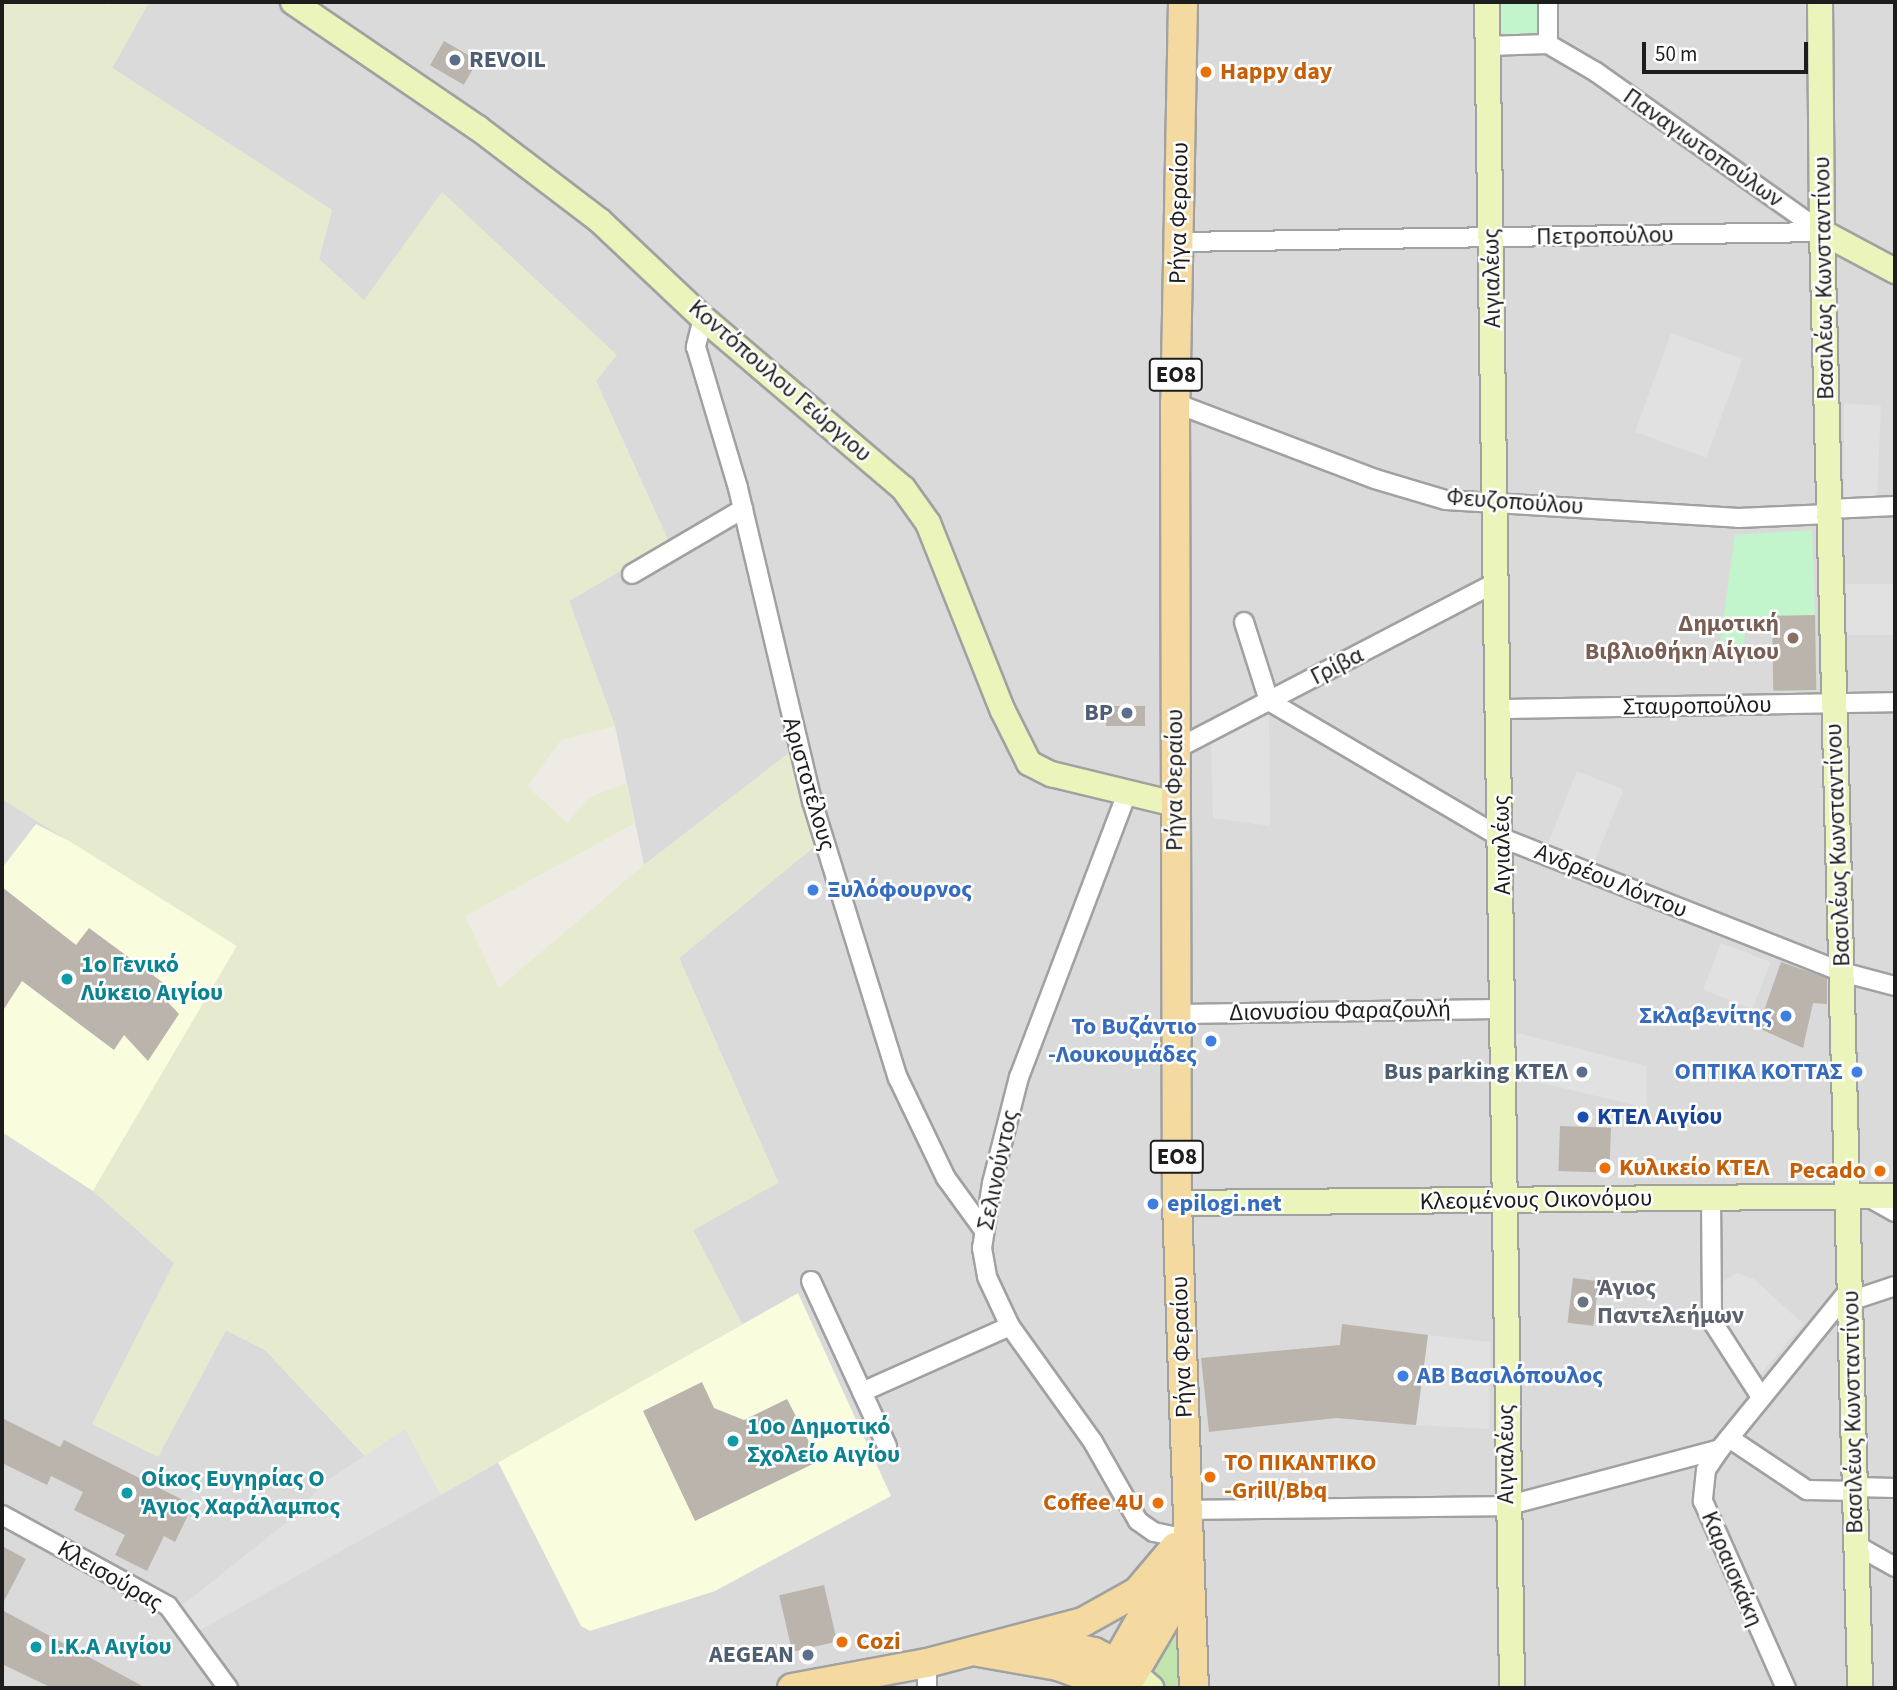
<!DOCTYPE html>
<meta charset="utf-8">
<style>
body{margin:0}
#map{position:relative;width:1897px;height:1690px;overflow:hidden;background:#edebe3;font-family:"Source Sans 3",sans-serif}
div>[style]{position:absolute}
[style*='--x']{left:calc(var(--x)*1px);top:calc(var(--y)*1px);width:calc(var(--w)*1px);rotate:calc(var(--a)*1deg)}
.residential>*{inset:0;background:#dbdada}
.education>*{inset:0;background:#f9fcdd}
.farmland>*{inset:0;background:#e6ebd0}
.grass>*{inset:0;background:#c2e4ad}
.park>*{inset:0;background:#c3f5cc;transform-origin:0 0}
.parking>*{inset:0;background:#e1e1e1;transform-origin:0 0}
.building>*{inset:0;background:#bab4ad;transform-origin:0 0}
.roads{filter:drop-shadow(2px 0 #a1a1a1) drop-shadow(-2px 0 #a1a1a1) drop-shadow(0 2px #a1a1a1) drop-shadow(0 -2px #a1a1a1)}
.street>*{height:18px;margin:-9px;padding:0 9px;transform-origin:9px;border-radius:9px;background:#fff}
.secondary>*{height:24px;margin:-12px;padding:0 12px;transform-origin:12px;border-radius:12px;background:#ebf4ba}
.primary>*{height:28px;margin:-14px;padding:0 14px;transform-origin:14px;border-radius:14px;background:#f4daa1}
.dots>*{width:19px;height:19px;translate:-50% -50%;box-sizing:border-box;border:4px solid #fff;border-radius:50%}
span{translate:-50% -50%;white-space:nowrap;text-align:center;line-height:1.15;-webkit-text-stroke:5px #fff;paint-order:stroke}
.shield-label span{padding:2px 5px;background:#fff;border:2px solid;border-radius:5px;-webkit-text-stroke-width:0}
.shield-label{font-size:23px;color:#1d1d1d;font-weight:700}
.service-label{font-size:24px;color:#4e5e75;font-weight:700}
.left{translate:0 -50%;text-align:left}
.right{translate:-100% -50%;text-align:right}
.food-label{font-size:24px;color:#c56008;font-weight:700}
.street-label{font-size:24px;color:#1d1d1d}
.education-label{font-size:24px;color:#785e54;font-weight:700}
.shop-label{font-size:24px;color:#366cbe;font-weight:700}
.culture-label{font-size:24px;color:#0d838f;font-weight:700}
.transit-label{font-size:24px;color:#164399;font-weight:700}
.worship-label{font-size:24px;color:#5b616d;font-weight:700}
.frame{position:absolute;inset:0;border:4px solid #1d1d1d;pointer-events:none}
.scale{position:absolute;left:1642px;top:42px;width:166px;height:32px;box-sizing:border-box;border:4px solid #1d1d1d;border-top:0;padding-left:9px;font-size:21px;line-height:24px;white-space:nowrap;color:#1d1d1d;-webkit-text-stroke:5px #fff;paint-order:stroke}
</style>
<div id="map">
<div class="residential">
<div style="clip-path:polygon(149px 2px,1895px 2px,1895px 1688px,2px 1688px,2px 799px,237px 946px,94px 1191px,174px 1263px,93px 1424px,158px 1456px,226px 1330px,265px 1350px,365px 1456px,441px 1494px,742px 1324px,693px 1230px,778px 1182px,679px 958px,814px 846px,789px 753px,644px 865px,615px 726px,569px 601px,669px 542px,596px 381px,616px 355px,364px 301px,319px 259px,332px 210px,112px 68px)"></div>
</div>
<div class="education">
<div style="clip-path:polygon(36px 824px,106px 860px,237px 946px,93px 1191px,2px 1132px,2px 868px)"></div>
<div style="clip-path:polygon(798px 1293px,891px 1496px,715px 1591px,590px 1631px,581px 1626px,498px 1462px)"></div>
</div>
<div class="farmland">
<div style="clip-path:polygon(2px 2px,101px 2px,109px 6px,111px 2px,149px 2px,112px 68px,332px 210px,319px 259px,364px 300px,442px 192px,617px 355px,596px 381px,669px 542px,569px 601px,615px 726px,561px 740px,527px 786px,567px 823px,590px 797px,627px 783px,635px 823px,465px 916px,499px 988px,644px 865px,789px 753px,814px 847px,679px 958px,778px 1183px,693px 1230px,742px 1324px,441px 1495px,405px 1429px,365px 1456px,265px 1350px,226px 1330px,158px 1457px,92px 1424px,174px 1263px,93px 1191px,237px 946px,2px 799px)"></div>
</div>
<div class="grass">
<div style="clip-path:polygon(1182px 1614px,1184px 1688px,1165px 1688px,1148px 1673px)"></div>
</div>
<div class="park">
<div style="left:1496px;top:2px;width:44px;height:36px"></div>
<div style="clip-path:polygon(1812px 530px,1815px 615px,1746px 618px,1744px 645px,1720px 643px,1735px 535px)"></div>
</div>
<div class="parking">
<div style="left:1671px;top:333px;width:76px;height:105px;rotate:20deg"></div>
<div style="clip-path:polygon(1844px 403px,1881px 406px,1877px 499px,1844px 502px)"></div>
<div style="left:1895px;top:584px;width:51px;height:49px;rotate:90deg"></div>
<div style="clip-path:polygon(1269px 715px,1270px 826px,1213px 818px,1211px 744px)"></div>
<div style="left:1577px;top:771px;width:50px;height:79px;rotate:22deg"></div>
<div style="left:1721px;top:943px;width:53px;height:50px;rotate:21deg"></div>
<div style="clip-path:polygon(1517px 1033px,1646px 1066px,1647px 1108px,1517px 1077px)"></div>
<div style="clip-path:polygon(1737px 1273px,1754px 1279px,1803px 1324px,1755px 1381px,1720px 1317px,1718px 1284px)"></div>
<div style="clip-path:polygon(1428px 1335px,1490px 1342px,1489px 1429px,1416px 1425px)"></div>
<div style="clip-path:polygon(405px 1429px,441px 1495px,197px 1632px,179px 1608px,301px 1511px,320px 1485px)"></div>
</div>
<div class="building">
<div style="left:444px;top:41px;width:39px;height:28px;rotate:30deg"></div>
<div style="left:1815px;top:615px;width:75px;height:43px;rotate:89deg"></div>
<div style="left:1145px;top:706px;width:20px;height:39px;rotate:90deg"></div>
<div style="clip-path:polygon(2px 887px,76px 945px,89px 928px,169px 987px,163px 997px,179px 1014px,148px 1061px,124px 1035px,114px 1050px,22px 981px,2px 1012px)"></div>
<div style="clip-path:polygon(1781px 962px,1827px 978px,1827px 1004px,1813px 1003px,1803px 1048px,1758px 1028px)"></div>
<div style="left:1560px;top:1126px;width:51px;height:45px;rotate:2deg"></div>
<div style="left:1573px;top:1278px;width:26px;height:45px;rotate:7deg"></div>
<div style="clip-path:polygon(1342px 1324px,1428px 1335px,1416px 1425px,1336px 1418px,1209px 1432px,1201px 1358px,1340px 1345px)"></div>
<div style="clip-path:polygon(702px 1382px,714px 1408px,744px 1420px,787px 1399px,819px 1461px,695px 1521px,643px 1411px)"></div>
<div style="clip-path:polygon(2px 1418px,60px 1447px,64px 1440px,193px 1505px,175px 1542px,164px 1536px,147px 1571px,115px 1555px,125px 1535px,74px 1510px,83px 1492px,51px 1476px,47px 1485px,2px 1463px)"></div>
<div style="clip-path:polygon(2px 1546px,26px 1559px,2px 1605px)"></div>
<div style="left:824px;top:1585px;width:58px;height:46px;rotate:77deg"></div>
<div style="clip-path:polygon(2px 1610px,146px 1688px,52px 1688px,2px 1664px)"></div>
</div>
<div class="roads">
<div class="street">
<div style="--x:1548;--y:2;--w:42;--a:90"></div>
<div style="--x:1548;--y:44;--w:56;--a:30.3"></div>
<div style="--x:1596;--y:72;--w:277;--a:35.3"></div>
<div style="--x:1488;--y:46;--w:60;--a:-1.9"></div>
<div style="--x:1179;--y:242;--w:643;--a:-0.89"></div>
<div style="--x:703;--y:318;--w:30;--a:104"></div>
<div style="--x:696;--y:347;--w:147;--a:73.4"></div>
<div style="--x:738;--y:488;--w:322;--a:76.7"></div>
<div style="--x:812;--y:801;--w:290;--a:72.8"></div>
<div style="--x:898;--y:1078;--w:111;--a:64.4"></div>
<div style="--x:946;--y:1178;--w:63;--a:54"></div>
<div style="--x:1175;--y:403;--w:214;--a:20.8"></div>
<div style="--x:1375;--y:479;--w:74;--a:16.5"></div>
<div style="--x:1446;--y:500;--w:293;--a:3.5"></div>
<div style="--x:1738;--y:518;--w:91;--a:-2.5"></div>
<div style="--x:1829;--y:509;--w:66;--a:-2.6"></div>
<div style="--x:632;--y:574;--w:129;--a:-30.4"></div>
<div style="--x:1244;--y:622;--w:83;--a:72.4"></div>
<div style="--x:1269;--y:701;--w:270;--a:30.5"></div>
<div style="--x:1502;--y:838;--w:365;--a:21.5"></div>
<div style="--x:1842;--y:972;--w:55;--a:14.8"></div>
<div style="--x:1500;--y:709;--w:395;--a:-1"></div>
<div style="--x:1176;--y:749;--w:362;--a:-27.5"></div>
<div style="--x:1127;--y:793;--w:304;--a:110.8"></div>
<div style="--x:1019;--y:1077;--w:109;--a:104.3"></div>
<div style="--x:992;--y:1183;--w:66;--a:98.7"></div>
<div style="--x:982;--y:1248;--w:29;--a:80"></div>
<div style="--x:987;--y:1277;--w:54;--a:64.9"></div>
<div style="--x:1010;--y:1326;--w:143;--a:54.4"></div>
<div style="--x:1093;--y:1442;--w:91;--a:60.3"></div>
<div style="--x:1138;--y:1521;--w:19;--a:35"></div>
<div style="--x:1154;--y:1532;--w:25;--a:12"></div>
<div style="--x:1176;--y:1014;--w:327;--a:-0.9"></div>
<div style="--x:1868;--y:1197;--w:31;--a:29"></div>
<div style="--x:1711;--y:1198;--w:123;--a:89.5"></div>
<div style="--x:1712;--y:1321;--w:90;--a:57.2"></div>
<div style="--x:811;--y:1281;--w:182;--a:65.3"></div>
<div style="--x:1850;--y:1301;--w:47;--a:-18.4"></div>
<div style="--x:862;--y:1392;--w:162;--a:-24"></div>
<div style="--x:1729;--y:1438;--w:94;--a:33.7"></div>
<div style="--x:1807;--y:1490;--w:48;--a:1.2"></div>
<div style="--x:1720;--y:1449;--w:25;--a:124"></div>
<div style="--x:1706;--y:1470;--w:31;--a:96"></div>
<div style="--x:1703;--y:1501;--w:205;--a:66.1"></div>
<div style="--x:1855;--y:1487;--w:40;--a:1.4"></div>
<div style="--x:1188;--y:1510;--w:318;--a:-0.7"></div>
<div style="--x:1506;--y:1506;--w:221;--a:-14.9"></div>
<div style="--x:1720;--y:1449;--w:206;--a:-50.9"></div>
<div style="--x:2;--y:1515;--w:189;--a:28.7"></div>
<div style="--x:168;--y:1606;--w:102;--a:53.8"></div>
<div style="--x:1856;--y:1545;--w:45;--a:29.4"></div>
<div style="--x:927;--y:1688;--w:25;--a:-90"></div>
</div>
<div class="secondary">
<div style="--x:293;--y:2;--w:224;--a:34.3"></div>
<div style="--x:478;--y:128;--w:153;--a:37.3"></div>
<div style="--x:600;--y:221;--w:141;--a:43.3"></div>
<div style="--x:703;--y:318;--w:262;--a:40.4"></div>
<div style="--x:903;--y:488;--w:43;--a:54.5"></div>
<div style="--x:928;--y:523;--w:202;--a:68.3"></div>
<div style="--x:1003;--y:711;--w:58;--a:63.4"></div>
<div style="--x:1029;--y:763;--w:25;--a:27"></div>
<div style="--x:1051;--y:774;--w:128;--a:13.6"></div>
<div style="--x:1487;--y:2;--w:1686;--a:89.15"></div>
<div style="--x:1820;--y:2;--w:230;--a:89.5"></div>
<div style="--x:1822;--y:232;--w:1456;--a:88.5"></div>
<div style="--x:1822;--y:232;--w:83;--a:28.1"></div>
<div style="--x:1177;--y:1203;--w:718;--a:-0.56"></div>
<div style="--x:1134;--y:1673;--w:23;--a:41"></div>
</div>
<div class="primary">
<div style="--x:1183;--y:2;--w:401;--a:91.1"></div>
<div style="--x:1175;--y:403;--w:800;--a:89.86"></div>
<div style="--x:1177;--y:1203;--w:485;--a:88"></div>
<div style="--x:1032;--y:1638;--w:64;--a:12.7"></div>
<div style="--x:1094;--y:1652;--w:42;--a:26.6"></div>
<div style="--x:978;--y:1652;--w:81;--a:9.9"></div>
<div style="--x:1058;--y:1666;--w:65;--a:19.8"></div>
<div style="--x:1105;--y:1682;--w:120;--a:-60.4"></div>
<div style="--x:792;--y:1688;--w:137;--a:-10.5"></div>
<div style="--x:927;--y:1663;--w:161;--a:-14.7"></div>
<div style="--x:1083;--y:1622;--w:62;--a:-29.1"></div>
<div style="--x:1137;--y:1592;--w:59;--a:-49.8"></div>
<div style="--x:1125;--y:1688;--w:99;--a:-59.5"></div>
<div style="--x:1175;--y:1603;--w:31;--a:-69"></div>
</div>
</div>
<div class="dots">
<div style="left:455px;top:60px;background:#5c6f8a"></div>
<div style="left:1206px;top:72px;background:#e8710a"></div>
<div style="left:1793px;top:638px;background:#8d6e63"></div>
<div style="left:1127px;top:713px;background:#5c6f8a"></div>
<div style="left:813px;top:890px;background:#3f7fe0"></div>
<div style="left:67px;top:979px;background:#0f9aa8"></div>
<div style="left:1786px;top:1016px;background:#3f7fe0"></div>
<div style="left:1211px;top:1041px;background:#3f7fe0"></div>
<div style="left:1582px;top:1072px;background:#5c6f8a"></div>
<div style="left:1857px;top:1072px;background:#3f7fe0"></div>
<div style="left:1583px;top:1117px;background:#1a4fb4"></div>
<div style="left:1605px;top:1168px;background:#e8710a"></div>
<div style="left:1880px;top:1171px;background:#e8710a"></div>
<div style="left:1153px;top:1204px;background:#3f7fe0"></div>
<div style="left:1583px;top:1302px;background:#6b7280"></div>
<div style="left:1403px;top:1376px;background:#3f7fe0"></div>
<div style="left:733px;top:1441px;background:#0f9aa8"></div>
<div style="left:1210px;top:1477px;background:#e8710a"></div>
<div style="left:127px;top:1493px;background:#0f9aa8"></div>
<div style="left:1158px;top:1503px;background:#e8710a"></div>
<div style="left:842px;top:1642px;background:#e8710a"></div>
<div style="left:36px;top:1647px;background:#0f9aa8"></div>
<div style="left:808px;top:1655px;background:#5c6f8a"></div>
</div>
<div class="shield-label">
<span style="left:1176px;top:375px">ΕΟ8</span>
<span style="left:1177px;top:1157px">ΕΟ8</span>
</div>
<div class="service-label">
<span class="left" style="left:469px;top:60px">REVOIL</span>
<span class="right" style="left:1113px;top:713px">BP</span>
<span class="right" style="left:1568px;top:1072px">Bus parking ΚΤΕΛ</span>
<span class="right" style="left:794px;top:1655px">AEGEAN</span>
</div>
<div class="food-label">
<span class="left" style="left:1220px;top:72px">Happy day</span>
<span class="left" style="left:1619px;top:1168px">Κυλικείο ΚΤΕΛ</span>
<span class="right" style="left:1866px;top:1171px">Pecado</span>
<span class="left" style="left:1224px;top:1477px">ΤΟ ΠΙΚΑΝΤΙΚΟ<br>-Grill/Bbq</span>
<span class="right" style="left:1144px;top:1503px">Coffee 4U</span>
<span class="left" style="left:856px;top:1642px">Cozi</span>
</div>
<div class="street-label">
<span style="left:1703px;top:148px;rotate:35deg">Παναγιωτοπούλων</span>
<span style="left:1179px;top:213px;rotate:-89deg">Ρήγα Φεραίου</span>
<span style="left:1605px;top:236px;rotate:-1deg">Πετροπούλου</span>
<span style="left:1492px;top:278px;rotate:-91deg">Αιγιαλέως</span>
<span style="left:1824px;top:278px;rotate:-91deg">Βασιλέως Κωνσταντίνου</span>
<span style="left:780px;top:381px;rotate:41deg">Κοντόπουλου Γεώργιου</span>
<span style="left:1515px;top:502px;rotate:4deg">Φευζοπούλου</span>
<span style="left:1337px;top:666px;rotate:-27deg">Γρίβα</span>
<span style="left:1697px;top:706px;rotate:-1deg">Σταυροπούλου</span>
<span style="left:1175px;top:780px;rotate:-90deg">Ρήγα Φεραίου</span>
<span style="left:809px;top:784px;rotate:74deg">Αριστοτέλους</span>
<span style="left:1502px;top:845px;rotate:-91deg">Αιγιαλέως</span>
<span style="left:1838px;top:845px;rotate:-92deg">Βασιλέως Κωνσταντίνου</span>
<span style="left:1611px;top:881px;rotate:22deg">Ανδρέου Λόντου</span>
<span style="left:1340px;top:1011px;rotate:-1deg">Διονυσίου Φαραζουλή</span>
<span style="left:998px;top:1170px;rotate:-78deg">Σελινούντος</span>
<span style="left:1536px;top:1200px;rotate:-1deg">Κλεομένους Οικονόμου</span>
<span style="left:1182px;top:1347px;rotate:-92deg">Ρήγα Φεραίου</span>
<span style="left:1853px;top:1412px;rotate:-91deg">Βασιλέως Κωνσταντίνου</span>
<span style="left:1506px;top:1454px;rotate:-90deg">Αιγιαλέως</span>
<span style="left:1732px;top:1569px;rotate:67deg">Καραισκάκη</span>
<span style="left:110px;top:1576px;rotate:30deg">Κλεισούρας</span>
</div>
<div class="education-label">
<span class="right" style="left:1779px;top:638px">Δημοτική<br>Βιβλιοθήκη Αίγιου</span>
</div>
<div class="shop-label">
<span class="left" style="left:827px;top:890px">Ξυλόφουρνος</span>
<span class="right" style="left:1772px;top:1016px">Σκλαβενίτης</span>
<span class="right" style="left:1197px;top:1041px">Το Βυζάντιο<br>-Λουκουμάδες</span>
<span class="right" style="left:1843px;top:1072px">ΟΠΤΙΚΑ ΚΟΤΤΑΣ</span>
<span class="left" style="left:1167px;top:1204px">epilogi.net</span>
<span class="left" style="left:1417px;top:1376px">ΑΒ Βασιλόπουλος</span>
</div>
<div class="culture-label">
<span class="left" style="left:81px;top:979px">1o Γενικό<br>Λύκειο Αιγίου</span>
<span class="left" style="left:747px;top:1441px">10o Δημοτικό<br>Σχολείο Αιγίου</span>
<span class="left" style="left:141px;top:1493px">Οίκος Ευγηρίας Ο<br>Άγιος Χαράλαμπος</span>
<span class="left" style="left:50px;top:1647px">Ι.Κ.Α Αιγίου</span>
</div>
<div class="transit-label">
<span class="left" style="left:1597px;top:1117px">ΚΤΕΛ Αιγίου</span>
</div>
<div class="worship-label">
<span class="left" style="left:1597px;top:1302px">Άγιος<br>Παντελεήμων</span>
</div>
<div class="frame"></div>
<div class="scale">50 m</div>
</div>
